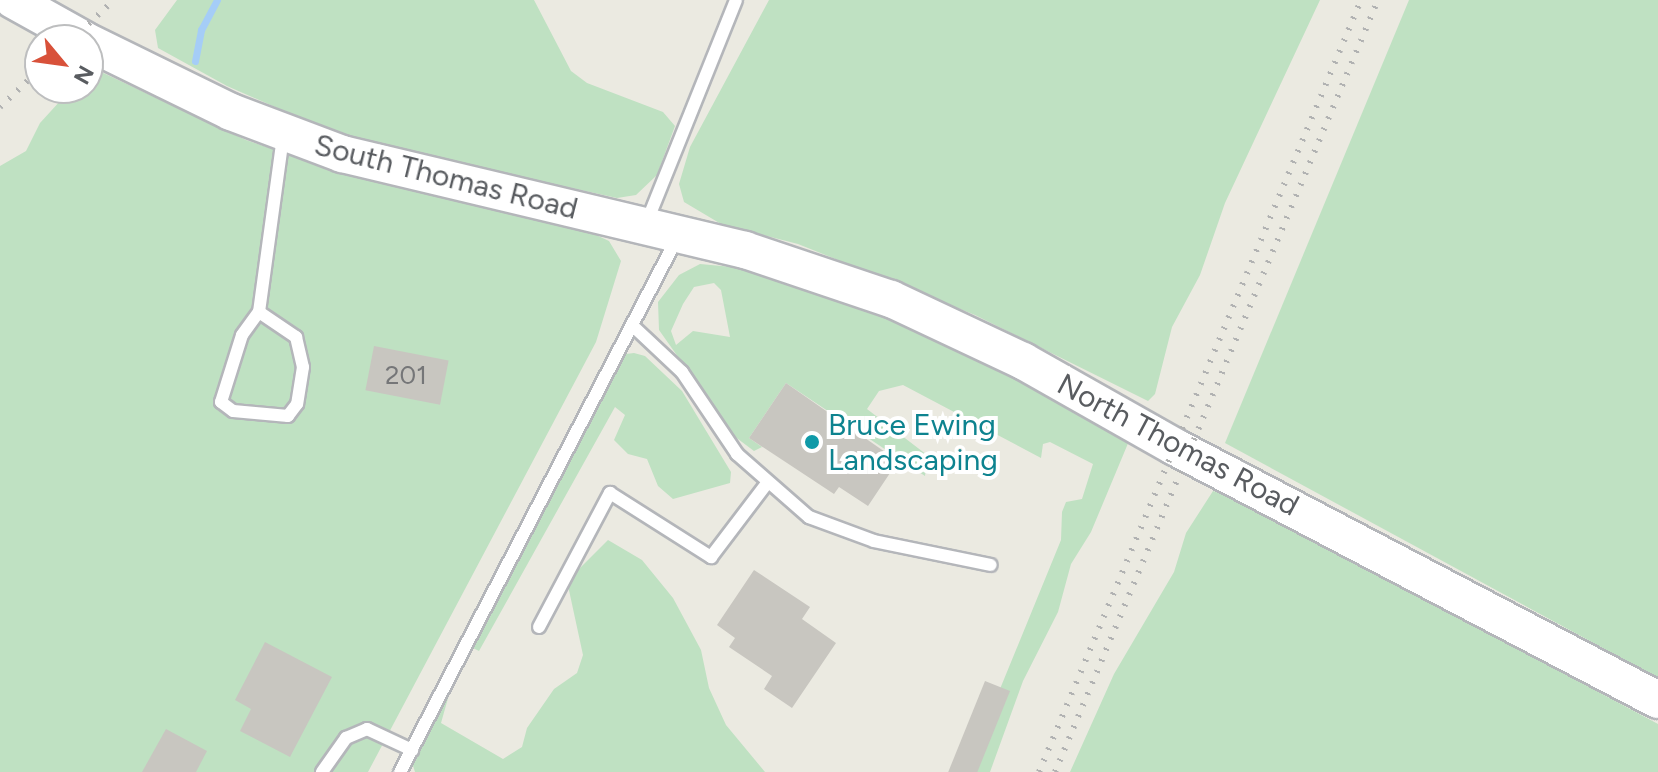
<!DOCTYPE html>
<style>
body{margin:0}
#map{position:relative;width:1658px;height:772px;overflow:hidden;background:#ebeae1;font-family:Figtree,sans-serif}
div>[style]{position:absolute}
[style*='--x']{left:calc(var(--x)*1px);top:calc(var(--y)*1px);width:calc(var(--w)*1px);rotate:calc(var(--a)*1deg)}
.green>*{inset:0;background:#bfe1c2}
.stream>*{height:7px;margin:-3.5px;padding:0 3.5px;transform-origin:3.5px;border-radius:3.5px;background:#a5cdf7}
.building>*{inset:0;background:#c8c6c0;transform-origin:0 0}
.roads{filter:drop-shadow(2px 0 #b4b6ba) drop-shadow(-2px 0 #b4b6ba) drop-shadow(0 2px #b4b6ba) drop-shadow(0 -2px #b4b6ba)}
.lane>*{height:12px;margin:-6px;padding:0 6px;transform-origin:6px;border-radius:6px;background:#fff}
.secondary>*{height:36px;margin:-18px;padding:0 18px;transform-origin:18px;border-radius:18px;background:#fff}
.rail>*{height:6px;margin-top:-3px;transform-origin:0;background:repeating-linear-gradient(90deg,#b1b2b2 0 2px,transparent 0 12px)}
.dots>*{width:22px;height:22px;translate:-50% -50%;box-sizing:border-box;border:4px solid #fff;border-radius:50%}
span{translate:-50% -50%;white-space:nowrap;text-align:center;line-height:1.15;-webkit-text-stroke:8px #fff;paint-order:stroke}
.number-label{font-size:26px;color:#757678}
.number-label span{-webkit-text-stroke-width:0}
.street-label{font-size:30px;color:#595c60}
.culture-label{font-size:30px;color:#0d838f}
.left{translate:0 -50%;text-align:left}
.north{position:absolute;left:24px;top:24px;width:80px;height:80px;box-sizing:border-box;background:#fff;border:2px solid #bdbebf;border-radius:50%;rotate:119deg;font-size:22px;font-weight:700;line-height:32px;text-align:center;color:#595c60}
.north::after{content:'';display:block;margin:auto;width:28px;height:36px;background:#d8513a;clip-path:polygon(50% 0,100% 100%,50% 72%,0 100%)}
</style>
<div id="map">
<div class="green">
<div style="clip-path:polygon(177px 0,534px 0,571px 71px,587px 83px,663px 112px,675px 126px,657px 175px,636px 195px,617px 198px,348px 139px,227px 86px,158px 48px,155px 30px)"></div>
<div style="clip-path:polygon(769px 0,1320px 0,1225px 203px,1200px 275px,1172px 327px,1155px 394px,1148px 401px,975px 315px,798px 244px,721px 224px,684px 202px,679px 184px,690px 147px)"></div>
<div style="clip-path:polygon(1409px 0,1658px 0,1658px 678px,1225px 443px)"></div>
<div style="clip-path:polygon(99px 71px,246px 140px,320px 165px,579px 227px,609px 241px,621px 261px,596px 342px,368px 772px,0 772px,0 166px,26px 151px,40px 123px,72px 88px,88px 88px,88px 73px)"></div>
<div style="clip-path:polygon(evenodd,700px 264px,754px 269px,864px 306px,995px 364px,1129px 441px,1091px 532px,1071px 564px,1058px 612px,1023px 681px,990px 772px,966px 772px,1061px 540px,1062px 512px,1066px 502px,1082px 499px,1093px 464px,1050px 442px,1043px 444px,1041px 458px,903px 385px,879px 391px,867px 409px,927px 455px,925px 476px,786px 383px,749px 438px,762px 447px,754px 451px,734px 436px,659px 330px,658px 302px,679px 275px,700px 264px,714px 283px,721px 290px,730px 337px,693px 331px,676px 345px,671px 331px,683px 304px,694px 287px,714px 283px)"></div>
<div style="clip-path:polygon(634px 353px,645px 356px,682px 391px,731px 472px,730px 483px,673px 499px,658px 486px,647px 459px,628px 454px,614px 440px,625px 415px,615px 407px,479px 651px,469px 646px,466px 642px,626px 354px)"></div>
<div style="clip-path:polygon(1213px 491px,1239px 499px,1658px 724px,1658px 772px,1070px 772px,1114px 674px,1174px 572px,1186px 533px)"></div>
<div style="clip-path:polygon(608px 540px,642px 560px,673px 598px,701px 650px,709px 688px,726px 725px,765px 772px,415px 772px,409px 753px,456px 670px,441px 723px,503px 759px,522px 747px,527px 728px,554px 689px,577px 673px,583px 655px,567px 581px)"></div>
</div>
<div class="stream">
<div style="--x:195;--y:61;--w:32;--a:-79"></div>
<div style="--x:201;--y:30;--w:34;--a:-62"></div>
</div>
<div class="building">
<div style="left:374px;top:346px;width:76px;height:45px;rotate:11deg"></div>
<div style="clip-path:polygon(786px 383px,898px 461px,868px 506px,839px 487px,834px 494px,749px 438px)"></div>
<div style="clip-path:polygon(754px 570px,810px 607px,802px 619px,836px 643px,792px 708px,764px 689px,772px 676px,729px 647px,735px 638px,717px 625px)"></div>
<div style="clip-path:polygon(265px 642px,332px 677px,290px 757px,240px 731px,251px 709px,235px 700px)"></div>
<div style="left:985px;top:681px;width:27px;height:99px;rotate:22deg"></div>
<div style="clip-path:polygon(166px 729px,207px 751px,196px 772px,142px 772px)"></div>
</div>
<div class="roads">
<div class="lane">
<div style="--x:646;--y:224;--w:241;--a:-68.1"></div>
<div style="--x:259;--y:312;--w:45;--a:34"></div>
<div style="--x:296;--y:337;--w:31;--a:77"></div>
<div style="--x:303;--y:367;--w:37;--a:99"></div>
<div style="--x:297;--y:404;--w:15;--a:127"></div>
<div style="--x:288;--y:416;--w:55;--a:-174.8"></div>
<div style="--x:233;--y:411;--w:15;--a:-143"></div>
<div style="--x:221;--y:402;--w:70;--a:-72.6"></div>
<div style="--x:242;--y:335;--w:29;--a:-54"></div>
<div style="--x:259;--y:312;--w:177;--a:-82.2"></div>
<div style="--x:634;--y:327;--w:66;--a:43.2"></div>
<div style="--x:682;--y:372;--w:99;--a:56.1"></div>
<div style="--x:737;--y:454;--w:96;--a:41.2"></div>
<div style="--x:809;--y:517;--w:69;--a:20.3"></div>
<div style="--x:874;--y:541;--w:119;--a:11.6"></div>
<div style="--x:539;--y:627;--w:152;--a:-62.1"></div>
<div style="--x:610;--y:493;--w:120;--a:32.4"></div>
<div style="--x:711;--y:557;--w:94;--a:-52.8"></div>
<div style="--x:322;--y:772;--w:42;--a:-54.8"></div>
<div style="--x:346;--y:738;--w:23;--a:-23"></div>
<div style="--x:367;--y:729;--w:50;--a:25"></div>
<div style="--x:400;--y:772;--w:602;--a:-62.58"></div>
</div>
<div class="secondary">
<div style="--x:13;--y:0;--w:82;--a:29.1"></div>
<div style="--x:88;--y:42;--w:159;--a:26.1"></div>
<div style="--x:231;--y:112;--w:119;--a:20.7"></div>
<div style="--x:342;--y:154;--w:414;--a:13.4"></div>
<div style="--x:745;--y:250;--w:154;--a:18.6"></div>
<div style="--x:891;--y:299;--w:146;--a:25.2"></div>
<div style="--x:1023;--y:361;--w:175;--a:29.5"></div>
<div style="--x:1175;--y:447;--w:545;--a:27.65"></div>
</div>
</div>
<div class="rail">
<div style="--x:71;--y:40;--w:59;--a:-42.9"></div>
<div style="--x:0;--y:107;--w:55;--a:-43.5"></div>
<div style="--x:1039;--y:772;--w:836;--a:-67.36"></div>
<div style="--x:1055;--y:772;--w:837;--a:-67.3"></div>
</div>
<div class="dots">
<div style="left:812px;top:442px;background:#0f9aa8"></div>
</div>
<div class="number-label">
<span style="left:406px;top:376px">201</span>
</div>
<div class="street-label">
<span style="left:446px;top:177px;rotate:14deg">South Thomas Road</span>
<span style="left:1178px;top:445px;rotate:28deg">North Thomas Road</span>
</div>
<div class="culture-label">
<span class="left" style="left:828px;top:442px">Bruce Ewing<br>Landscaping</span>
</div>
<div class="north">N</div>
</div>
